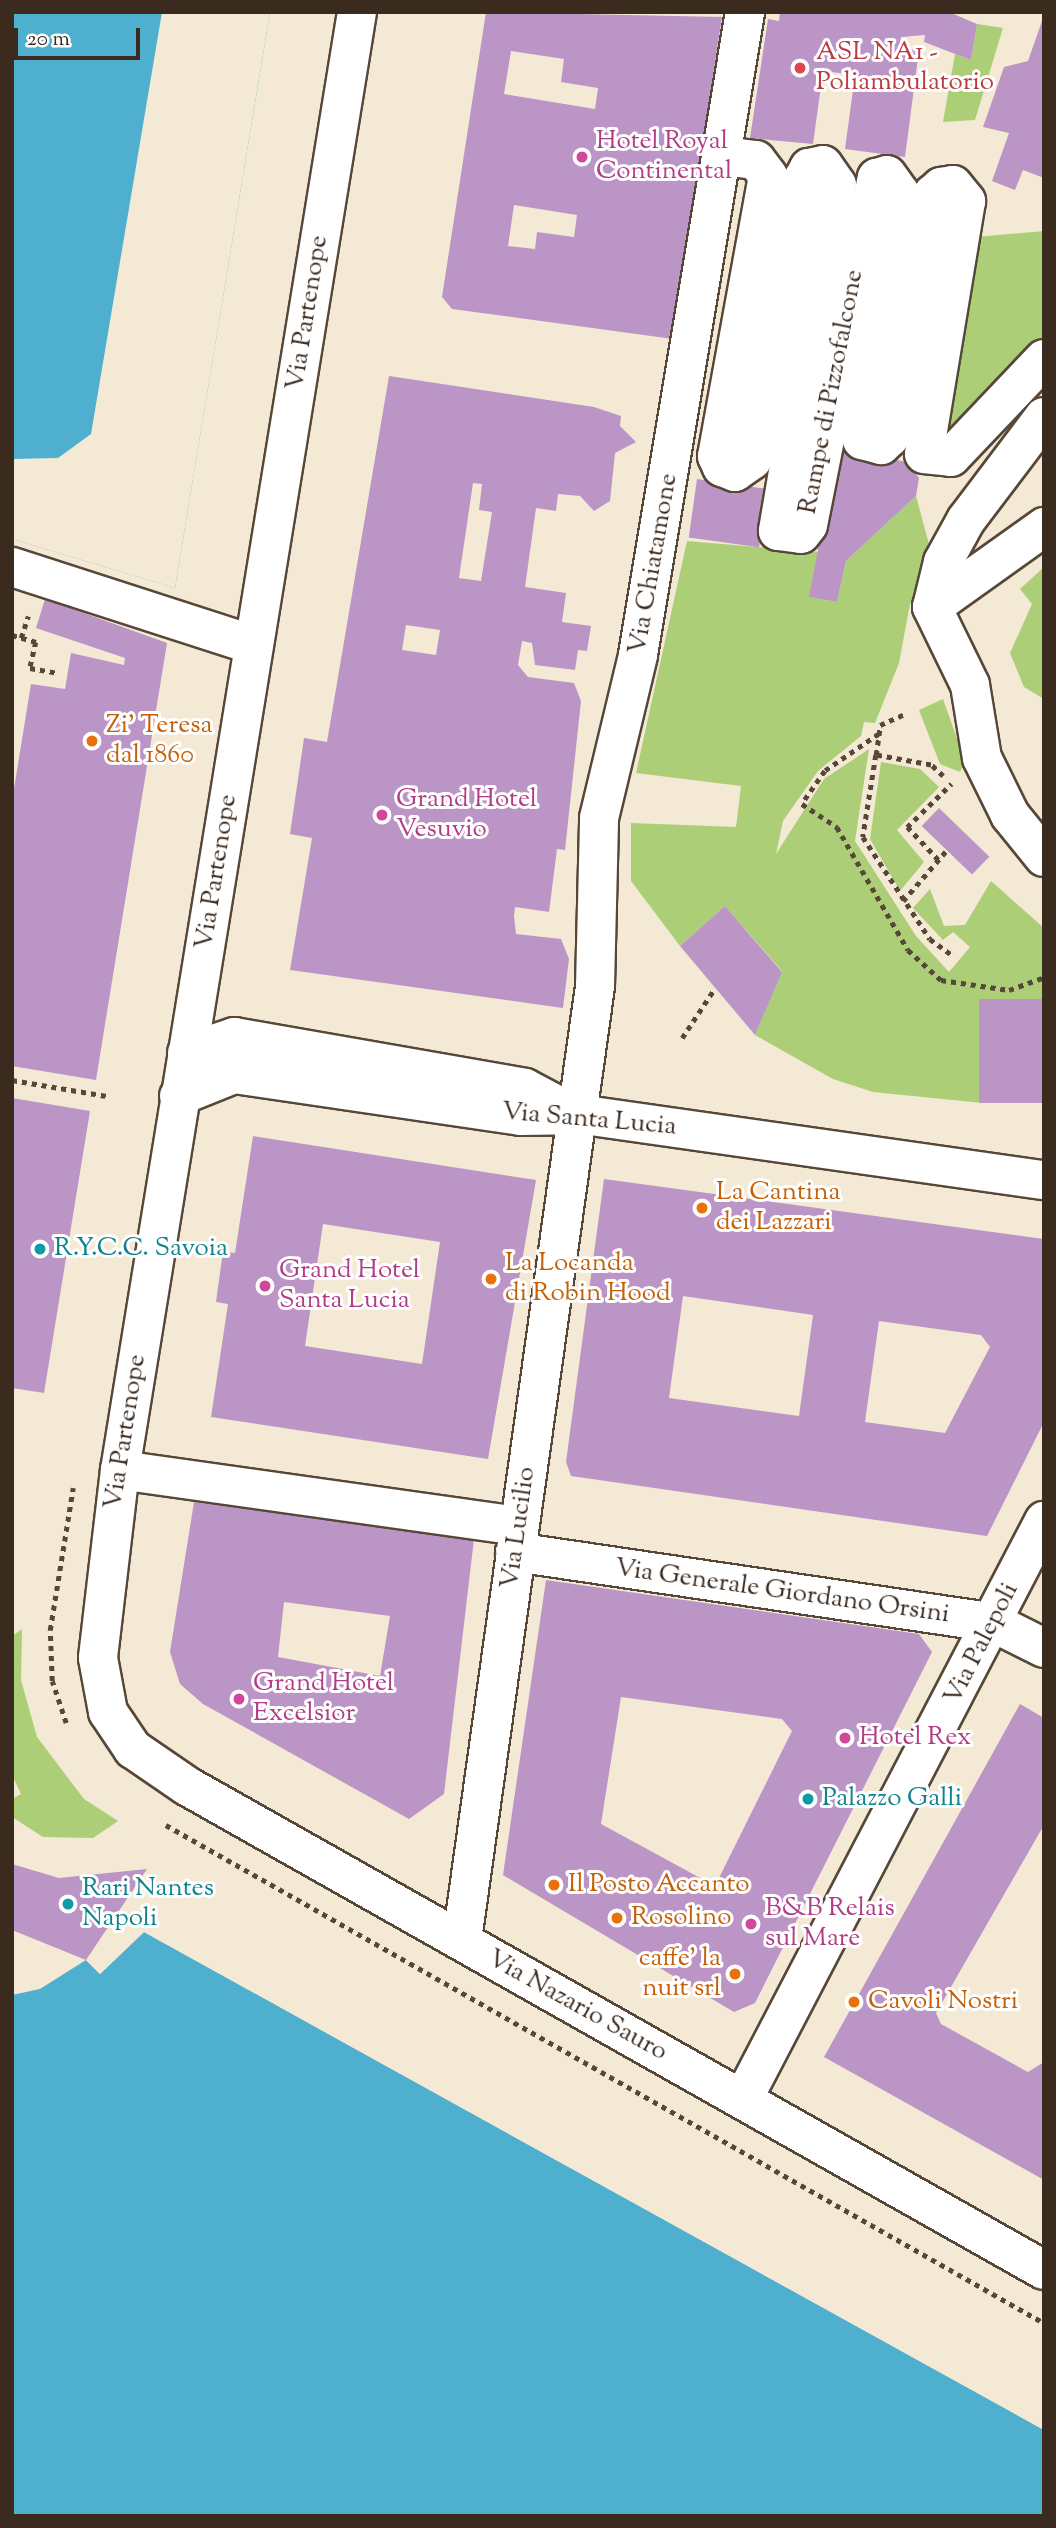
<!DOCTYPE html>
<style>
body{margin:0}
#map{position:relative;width:1056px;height:2528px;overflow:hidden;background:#f4e9d4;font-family:"Sorts Mill Goudy",serif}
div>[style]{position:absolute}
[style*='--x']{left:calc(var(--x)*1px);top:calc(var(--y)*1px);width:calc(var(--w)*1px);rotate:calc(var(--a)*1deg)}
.green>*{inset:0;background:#abce77}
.water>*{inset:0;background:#4fafce}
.pier>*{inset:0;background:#f4e9d4}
.building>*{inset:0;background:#bb95c6;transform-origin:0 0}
.path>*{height:4.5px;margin-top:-2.25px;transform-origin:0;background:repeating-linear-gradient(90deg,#574739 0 5px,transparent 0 10px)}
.roads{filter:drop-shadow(2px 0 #574739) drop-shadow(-2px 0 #574739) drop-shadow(0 2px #574739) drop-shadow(0 -2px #574739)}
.minor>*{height:38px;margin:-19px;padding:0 19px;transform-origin:19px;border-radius:19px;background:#fff}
.dots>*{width:19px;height:19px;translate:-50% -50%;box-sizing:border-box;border:4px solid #fff;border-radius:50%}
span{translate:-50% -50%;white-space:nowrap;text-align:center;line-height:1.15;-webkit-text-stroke:6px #fff;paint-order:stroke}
.health-label{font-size:26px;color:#be3a42}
.left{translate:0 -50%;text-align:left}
.hotel-label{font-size:26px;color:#b23c85}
.street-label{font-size:26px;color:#3b2a1e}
.food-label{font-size:26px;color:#c56008}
.right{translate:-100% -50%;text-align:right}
.culture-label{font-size:26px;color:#0d838f}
.frame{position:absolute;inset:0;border:14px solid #3b2a1e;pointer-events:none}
.scale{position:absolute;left:14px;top:28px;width:126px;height:32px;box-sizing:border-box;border:4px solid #3b2a1e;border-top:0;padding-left:9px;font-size:21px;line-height:24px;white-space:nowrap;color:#3b2a1e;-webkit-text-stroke:5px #fff;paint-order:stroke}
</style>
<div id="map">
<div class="green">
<div style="clip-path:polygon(977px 24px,1003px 28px,975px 120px,943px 122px,955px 54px,971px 60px)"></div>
<div style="clip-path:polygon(1044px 231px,1044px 347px,945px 446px,940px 438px,976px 237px)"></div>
<div style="clip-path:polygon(916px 496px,934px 563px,910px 604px,899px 663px,875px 723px,864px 722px,861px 736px,818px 771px,783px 821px,776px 854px,824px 779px,869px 749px,855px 841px,916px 936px,949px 972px,970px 947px,953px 932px,943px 940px,913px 908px,930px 889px,944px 926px,965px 925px,991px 881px,1044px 928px,1044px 999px,979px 1005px,983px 1103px,873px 1092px,833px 1079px,755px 1035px,782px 971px,725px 906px,680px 946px,631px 881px,631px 823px,736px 827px,741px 786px,636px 773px,687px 541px,818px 552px,810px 597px,837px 602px,846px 561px)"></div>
<div style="clip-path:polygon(1044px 567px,1044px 699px,1024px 687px,1010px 653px,1032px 604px,1020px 589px)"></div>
<div style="clip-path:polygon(943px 699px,965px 761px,960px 772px,940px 764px,919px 710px)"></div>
<div style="clip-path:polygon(881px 762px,920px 769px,939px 787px,897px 830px,924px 862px,900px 891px,870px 839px)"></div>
<div style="clip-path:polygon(22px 1629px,21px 1680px,37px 1737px,84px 1799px,118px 1821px,93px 1838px,43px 1837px,12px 1817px,12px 1799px,21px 1794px,12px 1775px,12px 1636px)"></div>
</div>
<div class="water">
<div style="clip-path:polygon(12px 12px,270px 12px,175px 588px,12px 539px)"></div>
<div style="clip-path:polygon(144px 1932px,1044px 2430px,1044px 2516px,12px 2516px,12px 1995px,40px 1989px,86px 1960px,100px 1974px)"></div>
</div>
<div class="pier">
<div style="clip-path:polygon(162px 12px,270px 12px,175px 588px,12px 539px,12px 459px,58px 458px,91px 434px)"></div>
<div style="clip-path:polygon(145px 1929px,1044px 2426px,1044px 2430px,144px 1932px,100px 1974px,86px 1960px,100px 1969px)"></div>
</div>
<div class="building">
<div style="clip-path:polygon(evenodd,486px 12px,722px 17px,673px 339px,452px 309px,442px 297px,486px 12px,511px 51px,564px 59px,561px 82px,598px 88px,595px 109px,504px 94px,511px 51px,486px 12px,514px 205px,577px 215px,574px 237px,537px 232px,535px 249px,508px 246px,514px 205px)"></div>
<div style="clip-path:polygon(780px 12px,949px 12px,977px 24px,971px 60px,924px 42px,925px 35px,901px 37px,899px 48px,919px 50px,905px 157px,845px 149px,855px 75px,823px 71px,813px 144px,750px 138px,768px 19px,779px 21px)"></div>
<div style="clip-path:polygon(1043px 18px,1044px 178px,1023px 170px,1015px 190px,992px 181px,1009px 133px,983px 127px,1004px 67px,1028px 61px)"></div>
<div style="clip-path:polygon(evenodd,389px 376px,594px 407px,621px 416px,620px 426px,636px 442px,615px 453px,610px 501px,594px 511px,580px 496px,558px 494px,556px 511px,536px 508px,525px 587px,566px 593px,562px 622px,591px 626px,587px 651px,578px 650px,575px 670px,535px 665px,532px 643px,522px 641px,518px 665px,528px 677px,574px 683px,581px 701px,565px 850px,557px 849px,549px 912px,515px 907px,514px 916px,516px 934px,561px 939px,569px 959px,563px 1008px,290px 970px,312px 838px,290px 834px,304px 738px,327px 742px,389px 376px,473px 483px,482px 484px,479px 510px,492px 512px,481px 581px,459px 578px,473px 483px,389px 376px,406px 625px,440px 630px,436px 655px,402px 650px,406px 625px)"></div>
<div style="clip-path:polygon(837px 449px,907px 462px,919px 478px,916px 496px,846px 561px,837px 602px,809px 597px)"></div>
<div style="left:697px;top:479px;width:71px;height:59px;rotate:8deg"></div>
<div style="clip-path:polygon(45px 599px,167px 643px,96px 1080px,12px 1066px,12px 801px,31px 684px,65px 689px,71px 653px,124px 665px,125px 658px,36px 628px)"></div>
<div style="left:939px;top:808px;width:70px;height:25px;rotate:44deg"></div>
<div style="clip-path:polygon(725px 906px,782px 972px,755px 1035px,680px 946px)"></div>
<div style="left:1044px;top:999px;width:104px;height:65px;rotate:90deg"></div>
<div style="clip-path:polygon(12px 1098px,90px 1111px,44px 1393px,12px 1388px)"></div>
<div style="clip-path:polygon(evenodd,253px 1136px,536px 1180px,488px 1459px,211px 1417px,228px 1304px,216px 1302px,223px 1251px,235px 1253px,253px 1136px,323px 1224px,440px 1242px,422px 1364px,305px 1346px,323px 1224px)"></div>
<div style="clip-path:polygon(evenodd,604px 1179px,1044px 1239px,1044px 1422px,987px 1536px,571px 1476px,566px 1462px,604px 1179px,683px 1296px,813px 1315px,799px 1416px,669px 1398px,683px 1296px,604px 1179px,879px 1321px,981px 1335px,990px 1347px,945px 1433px,865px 1422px,879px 1321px)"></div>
<div style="clip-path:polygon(evenodd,194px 1502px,474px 1539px,444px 1794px,409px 1819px,203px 1704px,180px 1684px,170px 1652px,194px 1502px,284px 1602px,390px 1616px,380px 1676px,278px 1657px,284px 1602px)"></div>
<div style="clip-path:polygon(evenodd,546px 1580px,919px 1634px,932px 1652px,755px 2003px,734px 2012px,503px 1875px,546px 1580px,621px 1697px,782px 1719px,792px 1731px,715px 1886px,601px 1824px,621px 1697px)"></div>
<div style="clip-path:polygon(1020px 1704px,1044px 1718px,1044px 1825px,936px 2013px,941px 2024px,1028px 2072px,1044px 2062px,1044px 2180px,824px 2057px)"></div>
<div style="clip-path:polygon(12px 1864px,59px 1878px,147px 1869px,86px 1960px,12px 1930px)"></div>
</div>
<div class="path">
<div style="--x:12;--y:635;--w:25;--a:16"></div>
<div style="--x:36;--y:642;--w:27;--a:103"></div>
<div style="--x:30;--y:668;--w:28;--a:10"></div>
<div style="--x:21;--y:638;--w:23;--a:-72"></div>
<div style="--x:879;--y:734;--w:65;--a:145.6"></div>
<div style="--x:825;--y:771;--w:40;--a:124.9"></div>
<div style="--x:802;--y:804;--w:42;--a:33.3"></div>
<div style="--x:837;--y:827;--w:142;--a:60"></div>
<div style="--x:908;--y:950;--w:45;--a:42.3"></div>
<div style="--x:941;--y:980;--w:69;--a:8.4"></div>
<div style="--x:1009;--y:990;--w:37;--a:-20"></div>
<div style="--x:876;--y:755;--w:30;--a:-82"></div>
<div style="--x:880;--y:725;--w:27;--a:-24"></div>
<div style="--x:943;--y:776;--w:16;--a:-137"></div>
<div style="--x:931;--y:765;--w:56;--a:-169.7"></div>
<div style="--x:876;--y:755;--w:83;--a:99"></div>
<div style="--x:863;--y:837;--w:122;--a:56.7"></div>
<div style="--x:930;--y:939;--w:26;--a:36"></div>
<div style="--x:938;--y:860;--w:45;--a:-133.2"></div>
<div style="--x:907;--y:827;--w:62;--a:-44.3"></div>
<div style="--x:903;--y:901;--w:66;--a:-49.3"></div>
<div style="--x:682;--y:1038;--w:60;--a:-56.6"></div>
<div style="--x:12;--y:1080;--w:96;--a:9.6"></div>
<div style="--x:66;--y:1723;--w:44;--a:-108.4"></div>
<div style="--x:52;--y:1681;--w:51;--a:-92.2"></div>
<div style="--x:50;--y:1630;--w:144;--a:-80.8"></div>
<div style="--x:166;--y:1825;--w:1009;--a:29.56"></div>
</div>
<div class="roads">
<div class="minor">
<div style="--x:357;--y:12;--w:1477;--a:99.23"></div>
<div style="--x:120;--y:1470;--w:189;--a:96.7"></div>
<div style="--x:98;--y:1658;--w:55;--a:79.5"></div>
<div style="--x:108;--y:1712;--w:45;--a:56"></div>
<div style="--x:133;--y:1749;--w:65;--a:34.4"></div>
<div style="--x:187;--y:1786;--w:984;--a:29.46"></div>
<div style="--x:723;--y:156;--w:33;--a:7"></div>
<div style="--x:756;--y:160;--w:20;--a:53"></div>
<div style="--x:768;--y:176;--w:285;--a:100.3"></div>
<div style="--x:717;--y:456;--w:12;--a:66"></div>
<div style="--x:722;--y:467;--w:14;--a:21"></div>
<div style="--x:735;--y:472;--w:21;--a:-35"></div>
<div style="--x:752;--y:460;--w:286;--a:-79.7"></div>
<div style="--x:803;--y:179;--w:13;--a:-61"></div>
<div style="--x:809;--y:168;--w:14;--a:-12"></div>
<div style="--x:823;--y:165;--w:24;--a:55"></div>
<div style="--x:837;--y:185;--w:351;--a:99.7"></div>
<div style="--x:778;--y:531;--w:23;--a:7"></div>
<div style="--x:801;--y:534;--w:11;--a:-52"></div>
<div style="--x:808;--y:525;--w:354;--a:-78.8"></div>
<div style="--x:877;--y:178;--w:10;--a:-17"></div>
<div style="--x:887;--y:175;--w:22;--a:54"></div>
<div style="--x:900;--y:193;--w:250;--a:98.7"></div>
<div style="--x:862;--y:440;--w:20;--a:15"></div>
<div style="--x:881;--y:445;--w:11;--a:-41"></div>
<div style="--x:889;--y:438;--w:248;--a:-79.8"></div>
<div style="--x:933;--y:194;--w:11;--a:-41"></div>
<div style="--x:941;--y:187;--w:12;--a:-9"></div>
<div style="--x:953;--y:185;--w:21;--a:51"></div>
<div style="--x:966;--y:201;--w:256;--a:99.4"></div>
<div style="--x:924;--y:454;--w:27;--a:6"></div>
<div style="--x:951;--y:457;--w:135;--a:-46.5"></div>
<div style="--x:1044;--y:417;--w:129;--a:127.1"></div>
<div style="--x:966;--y:520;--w:48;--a:118.7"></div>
<div style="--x:943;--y:562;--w:46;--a:103.7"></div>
<div style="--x:932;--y:607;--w:87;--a:64"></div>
<div style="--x:970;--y:685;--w:74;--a:80.7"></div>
<div style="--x:982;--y:758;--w:64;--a:63.8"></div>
<div style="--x:1010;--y:815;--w:54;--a:51"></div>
<div style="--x:12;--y:567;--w:254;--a:17.9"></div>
<div style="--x:932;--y:607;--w:138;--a:-35.5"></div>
<div style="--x:187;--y:1053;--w:50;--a:-18.8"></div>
<div style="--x:234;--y:1037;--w:295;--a:9.9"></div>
<div style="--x:525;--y:1088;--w:55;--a:28"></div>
<div style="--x:179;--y:1096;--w:59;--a:-21.8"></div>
<div style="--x:234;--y:1074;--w:290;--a:8.3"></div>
<div style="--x:521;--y:1116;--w:64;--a:-0.9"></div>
<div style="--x:585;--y:1115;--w:464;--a:8.1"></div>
<div style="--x:120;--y:1470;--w:403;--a:8"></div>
<div style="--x:515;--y:1552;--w:484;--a:8.4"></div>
<div style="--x:994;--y:1623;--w:56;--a:26.6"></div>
<div style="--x:462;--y:1940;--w:963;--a:-82.06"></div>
<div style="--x:595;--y:986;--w:168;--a:-88.6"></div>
<div style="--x:599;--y:818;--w:168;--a:-76.5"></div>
<div style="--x:638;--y:655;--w:652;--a:-80.55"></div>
<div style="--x:743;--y:2099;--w:652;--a:-62.49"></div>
</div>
</div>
<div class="dots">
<div style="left:800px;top:68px;background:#e0444e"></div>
<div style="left:582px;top:157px;background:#d1479c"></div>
<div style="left:92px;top:741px;background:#e8710a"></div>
<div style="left:382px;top:815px;background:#d1479c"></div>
<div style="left:702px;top:1208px;background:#e8710a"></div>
<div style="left:40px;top:1249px;background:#0f9aa8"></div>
<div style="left:491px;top:1279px;background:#e8710a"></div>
<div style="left:265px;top:1286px;background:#d1479c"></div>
<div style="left:239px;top:1699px;background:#d1479c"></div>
<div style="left:845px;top:1738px;background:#d1479c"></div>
<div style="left:808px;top:1799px;background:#0f9aa8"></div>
<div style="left:554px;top:1885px;background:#e8710a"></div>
<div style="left:68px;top:1904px;background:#0f9aa8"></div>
<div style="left:617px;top:1918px;background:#e8710a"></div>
<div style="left:751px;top:1924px;background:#d1479c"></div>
<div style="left:735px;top:1974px;background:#e8710a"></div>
<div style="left:854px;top:2002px;background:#e8710a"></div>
</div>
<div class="health-label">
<span class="left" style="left:816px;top:68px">ASL NA1 -<br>Poliambulatorio</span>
</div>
<div class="hotel-label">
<span class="left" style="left:596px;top:157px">Hotel Royal<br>Continental</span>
<span class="left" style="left:396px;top:815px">Grand Hotel<br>Vesuvio</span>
<span class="left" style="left:279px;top:1286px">Grand Hotel<br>Santa Lucia</span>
<span class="left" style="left:253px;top:1699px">Grand Hotel<br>Excelsior</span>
<span class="left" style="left:859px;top:1738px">Hotel Rex</span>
<span class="left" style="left:765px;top:1924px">B&amp;B Relais<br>sul Mare</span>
</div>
<div class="street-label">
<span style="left:308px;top:313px;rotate:-81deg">Via Partenope</span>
<span style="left:832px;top:392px;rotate:-79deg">Rampe di Pizzofalcone</span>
<span style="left:654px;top:564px;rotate:-80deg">Via Chiatamone</span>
<span style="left:217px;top:872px;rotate:-81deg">Via Partenope</span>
<span style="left:589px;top:1120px;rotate:5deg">Via Santa Lucia</span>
<span style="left:126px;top:1432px;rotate:-81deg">Via Partenope</span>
<span style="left:519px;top:1528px;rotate:-82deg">Via Lucilio</span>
<span style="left:782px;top:1592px;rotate:8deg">Via Generale Giordano Orsini</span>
<span style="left:982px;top:1644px;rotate:-63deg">Via Palepoli</span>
<span style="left:577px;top:2006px;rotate:29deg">Via Nazario Sauro</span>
</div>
<div class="food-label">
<span class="left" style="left:106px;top:741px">Zi' Teresa<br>dal 1860</span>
<span class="left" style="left:716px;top:1208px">La Cantina<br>dei Lazzari</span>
<span class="left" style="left:505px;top:1279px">La Locanda<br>di Robin Hood</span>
<span class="left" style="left:568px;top:1885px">Il Posto Accanto</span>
<span class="left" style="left:631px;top:1918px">Rosolino</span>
<span class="right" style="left:721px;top:1974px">caffe' la<br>nuit srl</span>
<span class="left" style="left:868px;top:2002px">Cavoli Nostri</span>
</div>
<div class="culture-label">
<span class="left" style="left:54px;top:1249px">R.Y.C.C. Savoia</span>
<span class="left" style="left:822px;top:1799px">Palazzo Galli</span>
<span class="left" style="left:82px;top:1904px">Rari Nantes<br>Napoli</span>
</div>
<div class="frame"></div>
<div class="scale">20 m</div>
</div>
